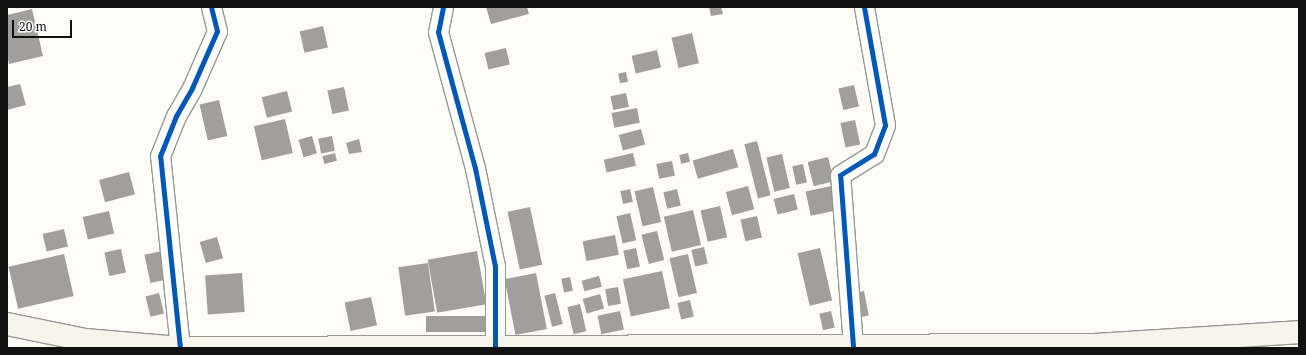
<!DOCTYPE html>
<style>
body{margin:0}
#map{position:relative;width:1306px;height:355px;overflow:hidden;background:#fdfcf7;font-family:"Noto Serif",serif}
div>[style]{position:absolute}
[style*='--x']{left:calc(var(--x)*1px);top:calc(var(--y)*1px);width:calc(var(--w)*1px);rotate:calc(var(--a)*1deg)}
.building>*{inset:0;background:#a19f9c;transform-origin:0 0}
.roads{filter:drop-shadow(1px 0 #979795) drop-shadow(-1px 0 #979795) drop-shadow(0 1px #979795) drop-shadow(0 -1px #979795)}
.street>*{height:19px;margin:-9.5px;padding:0 9.5px;transform-origin:9.5px;border-radius:9.5px;background:#fffffe}
.secondary>*{height:22px;margin:-11px;padding:0 11px;transform-origin:11px;border-radius:11px;background:#f6f4eb}
.cycleway>*{height:5px;margin:-2.5px;padding:0 2.5px;transform-origin:2.5px;border-radius:2.5px;background:#0057b8}
span{translate:-50% -50%;white-space:nowrap;text-align:center;line-height:1.15;-webkit-text-stroke:4px #fff;paint-order:stroke}
.frame{position:absolute;inset:0;border:8px solid #111;pointer-events:none}
.scale{position:absolute;left:12px;top:20px;width:60px;height:18px;box-sizing:border-box;border:2px solid #111;border-top:0;padding-left:5px;font-size:12px;line-height:14px;white-space:nowrap;color:#111;-webkit-text-stroke:3px #fff;paint-order:stroke}
</style>
<div id="map">
<div class="building">
<div style="clip-path:polygon(486px 7px,527px 7px,529px 14px,491px 24px)"></div>
<div style="clip-path:polygon(709px 7px,721px 7px,723px 14px,711px 16px)"></div>
<div style="clip-path:polygon(32px 9px,43px 56px,9px 64px,7px 54px,7px 15px)"></div>
<div style="left:323px;top:26px;width:22px;height:24px;rotate:77deg"></div>
<div style="left:692px;top:33px;width:31px;height:21px;rotate:77deg"></div>
<div style="left:506px;top:48px;width:17px;height:22px;rotate:77deg"></div>
<div style="left:657px;top:50px;width:18px;height:26px;rotate:77deg"></div>
<div style="left:626px;top:72px;width:10px;height:8px;rotate:79deg"></div>
<div style="clip-path:polygon(20px 84px,26px 105px,7px 110px,7px 87px)"></div>
<div style="left:854px;top:85px;width:22px;height:16px;rotate:77deg"></div>
<div style="left:344px;top:87px;width:24px;height:17px;rotate:78deg"></div>
<div style="left:287px;top:91px;width:21px;height:26px;rotate:76deg"></div>
<div style="left:626px;top:93px;width:14px;height:16px;rotate:78deg"></div>
<div style="left:219px;top:100px;width:37px;height:20px;rotate:77deg"></div>
<div style="left:637px;top:108px;width:15px;height:26px;rotate:79deg"></div>
<div style="left:285px;top:119px;width:35px;height:32px;rotate:77deg"></div>
<div style="left:855px;top:120px;width:25px;height:15px;rotate:78deg"></div>
<div style="left:641px;top:129px;width:16px;height:23px;rotate:75deg"></div>
<div style="left:312px;top:136px;width:18px;height:14px;rotate:74deg"></div>
<div style="left:332px;top:136px;width:15px;height:14px;rotate:79deg"></div>
<div style="clip-path:polygon(359px 139px,362px 152px,349px 154px,346px 143px)"></div>
<div style="left:757px;top:141px;width:56px;height:13px;rotate:76deg"></div>
<div style="left:733px;top:149px;width:19px;height:42px;rotate:74deg"></div>
<div style="left:335px;top:153px;width:8px;height:13px;rotate:76deg"></div>
<div style="left:633px;top:153px;width:13px;height:30px;rotate:77deg"></div>
<div style="left:688px;top:153px;width:9px;height:9px;rotate:77deg"></div>
<div style="left:782px;top:154px;width:35px;height:16px;rotate:77deg"></div>
<div style="left:828px;top:157px;width:25px;height:21px;rotate:76deg"></div>
<div style="left:672px;top:161px;width:15px;height:16px;rotate:79deg"></div>
<div style="left:803px;top:164px;width:19px;height:11px;rotate:78deg"></div>
<div style="left:129px;top:172px;width:23px;height:31px;rotate:75deg"></div>
<div style="left:748px;top:186px;width:24px;height:23px;rotate:75deg"></div>
<div style="left:831px;top:186px;width:25px;height:26px;rotate:78deg"></div>
<div style="left:653px;top:187px;width:36px;height:19px;rotate:77deg"></div>
<div style="left:630px;top:189px;width:13px;height:10px;rotate:77deg"></div>
<div style="left:677px;top:189px;width:17px;height:14px;rotate:77deg"></div>
<div style="left:794px;top:194px;width:16px;height:21px;rotate:76deg"></div>
<div style="left:720px;top:206px;width:32px;height:20px;rotate:77deg"></div>
<div style="left:530px;top:207px;width:59px;height:23px;rotate:78deg"></div>
<div style="left:693px;top:210px;width:36px;height:30px;rotate:77deg"></div>
<div style="left:109px;top:211px;width:23px;height:27px;rotate:77deg"></div>
<div style="left:630px;top:213px;width:28px;height:14px;rotate:77deg"></div>
<div style="left:757px;top:216px;width:22px;height:17px;rotate:77deg"></div>
<div style="left:64px;top:229px;width:18px;height:22px;rotate:77deg"></div>
<div style="left:657px;top:231px;width:30px;height:16px;rotate:76deg"></div>
<div style="left:615px;top:235px;width:20px;height:33px;rotate:79deg"></div>
<div style="left:217px;top:237px;width:22px;height:18px;rotate:74deg"></div>
<div style="left:704px;top:247px;width:17px;height:13px;rotate:77deg"></div>
<div style="left:636px;top:248px;width:19px;height:13px;rotate:78deg"></div>
<div style="left:820px;top:248px;width:54px;height:23px;rotate:77deg"></div>
<div style="left:121px;top:249px;width:24px;height:17px;rotate:78deg"></div>
<div style="left:162px;top:251px;width:29px;height:18px;rotate:78deg"></div>
<div style="left:477px;top:251px;width:54px;height:50px;rotate:80deg"></div>
<div style="left:64px;top:254px;width:43px;height:57px;rotate:77deg"></div>
<div style="left:688px;top:254px;width:40px;height:19px;rotate:77deg"></div>
<div style="left:428px;top:263px;width:49px;height:30px;rotate:82deg"></div>
<div style="left:662px;top:271px;width:38px;height:40px;rotate:78deg"></div>
<div style="left:242px;top:273px;width:39px;height:37px;rotate:86deg"></div>
<div style="left:536px;top:273px;width:57px;height:32px;rotate:79deg"></div>
<div style="left:599px;top:276px;width:11px;height:18px;rotate:75deg"></div>
<div style="left:570px;top:277px;width:14px;height:9px;rotate:78deg"></div>
<div style="left:618px;top:287px;width:17px;height:13px;rotate:80deg"></div>
<div style="left:864px;top:291px;width:25px;height:13px;rotate:79deg"></div>
<div style="left:159px;top:293px;width:21px;height:14px;rotate:76deg"></div>
<div style="left:555px;top:293px;width:32px;height:11px;rotate:76deg"></div>
<div style="left:600px;top:294px;width:15px;height:18px;rotate:74deg"></div>
<div style="left:371px;top:297px;width:29px;height:27px;rotate:78deg"></div>
<div style="left:690px;top:300px;width:17px;height:13px;rotate:77deg"></div>
<div style="left:580px;top:304px;width:28px;height:13px;rotate:77deg"></div>
<div style="left:620px;top:311px;width:19px;height:23px;rotate:78deg"></div>
<div style="left:831px;top:311px;width:17px;height:12px;rotate:77deg"></div>
<div style="left:486px;top:316px;width:16px;height:60px;rotate:90deg"></div>
</div>
<div class="roads">
<div class="street">
<div style="--x:443;--y:7;--w:25;--a:101"></div>
<div style="--x:438;--y:32;--w:141;--a:74.8"></div>
<div style="--x:475;--y:168;--w:100;--a:78.5"></div>
<div style="--x:495;--y:266;--w:82;--a:90"></div>
<div style="--x:853;--y:346;--w:171;--a:-94.3"></div>
<div style="--x:840;--y:175;--w:40;--a:-32"></div>
<div style="--x:874;--y:154;--w:31;--a:-69"></div>
<div style="--x:885;--y:125;--w:120;--a:-100.1"></div>
<div style="--x:180;--y:348;--w:193;--a:-95.9"></div>
<div style="--x:160;--y:156;--w:43;--a:-68.2"></div>
<div style="--x:176;--y:116;--w:32;--a:-60"></div>
<div style="--x:192;--y:88;--w:62;--a:-66.3"></div>
<div style="--x:217;--y:31;--w:25;--a:-104"></div>
</div>
<div class="secondary">
<div style="--x:7;--y:324;--w:80;--a:11.6"></div>
<div style="--x:85;--y:340;--w:95;--a:4.8"></div>
<div style="--x:180;--y:348;--w:914;--a:-0.19"></div>
<div style="--x:1094;--y:345;--w:205;--a:-3.6"></div>
</div>
</div>
<div class="cycleway">
<div style="--x:443;--y:7;--w:25;--a:101"></div>
<div style="--x:438;--y:32;--w:141;--a:74.8"></div>
<div style="--x:475;--y:168;--w:100;--a:78.5"></div>
<div style="--x:495;--y:266;--w:82;--a:90"></div>
<div style="--x:853;--y:346;--w:171;--a:-94.3"></div>
<div style="--x:840;--y:175;--w:40;--a:-32"></div>
<div style="--x:874;--y:154;--w:31;--a:-69"></div>
<div style="--x:885;--y:125;--w:120;--a:-100.1"></div>
<div style="--x:180;--y:348;--w:193;--a:-95.9"></div>
<div style="--x:160;--y:156;--w:43;--a:-68.2"></div>
<div style="--x:176;--y:116;--w:32;--a:-60"></div>
<div style="--x:192;--y:88;--w:62;--a:-66.3"></div>
<div style="--x:217;--y:31;--w:25;--a:-104"></div>
</div>
<div class="frame"></div>
<div class="scale">20 m</div>
</div>
